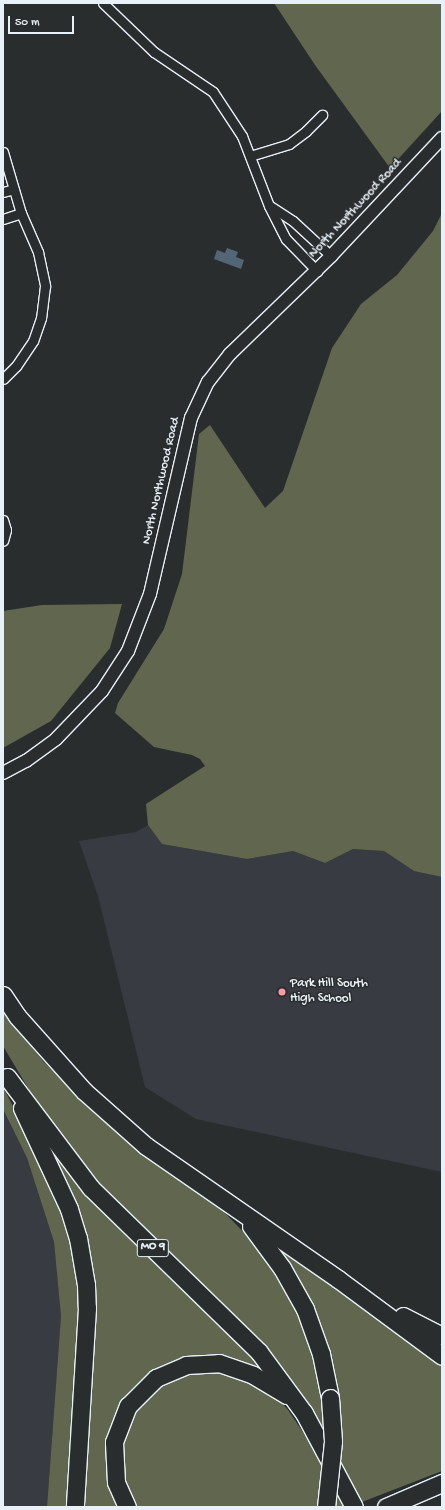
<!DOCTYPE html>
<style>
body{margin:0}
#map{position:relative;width:445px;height:1510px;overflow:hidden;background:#2a2d2e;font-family:"Gochi Hand",sans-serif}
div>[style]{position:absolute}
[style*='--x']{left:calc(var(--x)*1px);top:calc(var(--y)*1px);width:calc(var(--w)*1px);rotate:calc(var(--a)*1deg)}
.built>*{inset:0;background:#393b42}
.green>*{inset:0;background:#60674e}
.water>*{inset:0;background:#536675}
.roads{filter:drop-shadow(1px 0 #e8f1f8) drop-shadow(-1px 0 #e8f1f8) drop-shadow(0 1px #e8f1f8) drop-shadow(0 -1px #e8f1f8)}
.minor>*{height:9px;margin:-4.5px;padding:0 4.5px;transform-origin:4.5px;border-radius:4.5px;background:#2a2d2e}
.tertiary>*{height:12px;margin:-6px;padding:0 6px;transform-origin:6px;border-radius:6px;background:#2a2d2e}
.motorway>*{height:17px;margin:-8.5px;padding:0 8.5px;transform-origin:8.5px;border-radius:8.5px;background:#2a2d2e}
.bridges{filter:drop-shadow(1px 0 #e8f1f8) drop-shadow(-1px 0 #e8f1f8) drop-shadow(0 1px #e8f1f8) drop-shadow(0 -1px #e8f1f8)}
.motorway-bridge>*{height:17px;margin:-8.5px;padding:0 8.5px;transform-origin:8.5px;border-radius:8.5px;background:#2a2d2e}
.dots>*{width:11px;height:11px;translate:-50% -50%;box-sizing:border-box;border:2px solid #2a2d2e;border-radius:50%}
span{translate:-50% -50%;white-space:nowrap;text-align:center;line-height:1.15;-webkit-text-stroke:3px #2a2d2e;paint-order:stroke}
.shield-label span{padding:1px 3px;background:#2a2d2e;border:1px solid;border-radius:3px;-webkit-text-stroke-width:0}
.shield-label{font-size:12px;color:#e8f1f8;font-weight:700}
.street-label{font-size:13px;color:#e8f1f8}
.poi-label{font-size:13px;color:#e8f1f8}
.left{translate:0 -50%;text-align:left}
.frame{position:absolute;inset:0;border:4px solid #e8f1f8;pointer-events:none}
.scale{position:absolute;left:8px;top:16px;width:66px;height:18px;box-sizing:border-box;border:2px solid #e8f1f8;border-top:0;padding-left:5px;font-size:12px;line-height:14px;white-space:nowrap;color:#e8f1f8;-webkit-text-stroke:3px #2a2d2e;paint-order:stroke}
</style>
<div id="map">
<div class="built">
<div style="clip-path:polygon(148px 825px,162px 844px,247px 859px,293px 851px,325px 863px,353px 849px,384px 851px,414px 871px,442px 877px,442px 1172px,196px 1119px,145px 1087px,98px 896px,79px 841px,136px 832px)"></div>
<div style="clip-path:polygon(3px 1109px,27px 1158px,54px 1242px,61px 1316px,47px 1507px,3px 1507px)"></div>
</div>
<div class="green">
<div style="clip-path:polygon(274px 3px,442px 3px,442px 111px,390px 168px,315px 65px)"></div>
<div style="clip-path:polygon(442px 213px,442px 877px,414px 871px,384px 851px,353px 849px,325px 863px,293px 851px,247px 859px,162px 844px,148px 825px,146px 804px,205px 766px,200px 759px,192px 755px,154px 747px,115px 713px,118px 703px,164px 629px,182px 574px,199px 434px,210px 425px,265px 508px,283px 491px,332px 348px,361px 304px,397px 275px,433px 231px)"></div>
<div style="clip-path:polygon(122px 604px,110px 648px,51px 721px,3px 748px,3px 611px,42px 605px)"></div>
<div style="clip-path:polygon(3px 1012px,44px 1062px,96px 1113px,222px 1210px,255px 1244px,295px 1305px,314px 1350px,321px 1375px,324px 1410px,340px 1430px,335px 1392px,316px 1323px,296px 1281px,266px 1238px,268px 1235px,442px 1362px,442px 1471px,362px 1502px,322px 1428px,277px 1365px,236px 1317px,92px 1178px,43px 1113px,3px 1046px)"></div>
<div style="clip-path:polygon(3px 1087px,33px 1145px,64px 1216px,76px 1260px,80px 1306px,68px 1507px,47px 1507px,61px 1316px,54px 1242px,27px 1158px,3px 1109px)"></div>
<div style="clip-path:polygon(47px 1145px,62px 1163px,244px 1348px,264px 1373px,230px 1358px,211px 1355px,159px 1367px,146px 1376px,130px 1391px,120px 1406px,107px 1440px,109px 1480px,119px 1507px,80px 1507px,91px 1307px)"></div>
<div style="clip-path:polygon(187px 1370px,233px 1371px,275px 1395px,288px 1410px,313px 1447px,344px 1507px,132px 1507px,119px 1464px,124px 1424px,155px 1385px)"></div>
</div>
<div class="water">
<div style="clip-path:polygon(227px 248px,238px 252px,236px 257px,244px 260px,241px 269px,214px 259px,217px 250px,225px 253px)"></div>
</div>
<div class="roads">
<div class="minor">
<div style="--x:103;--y:3;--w:71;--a:43.9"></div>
<div style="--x:154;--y:52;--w:71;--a:34.1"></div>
<div style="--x:213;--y:92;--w:53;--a:56.6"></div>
<div style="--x:242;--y:136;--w:75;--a:68.9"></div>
<div style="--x:269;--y:206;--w:37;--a:63"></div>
<div style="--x:286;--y:239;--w:45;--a:45.9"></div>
<div style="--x:3;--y:152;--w:64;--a:73.6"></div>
<div style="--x:21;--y:213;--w:43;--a:66.4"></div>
<div style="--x:38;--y:252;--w:35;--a:78"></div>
<div style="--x:45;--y:286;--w:32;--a:97"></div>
<div style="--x:41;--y:318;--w:24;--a:109"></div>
<div style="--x:33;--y:341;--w:30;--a:124"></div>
<div style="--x:16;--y:366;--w:18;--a:135"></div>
<div style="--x:250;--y:156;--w:41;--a:-17.1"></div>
<div style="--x:289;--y:144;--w:21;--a:-37"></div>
<div style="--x:306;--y:131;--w:23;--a:-45"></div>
<div style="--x:3;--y:192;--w:11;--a:-15"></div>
<div style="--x:270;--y:206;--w:27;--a:33"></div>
<div style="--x:293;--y:221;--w:52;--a:42.6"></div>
<div style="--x:3;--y:219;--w:19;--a:-18"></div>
<div style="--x:3;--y:520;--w:10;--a:73"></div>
<div style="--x:6;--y:530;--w:11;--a:105"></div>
</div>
<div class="tertiary">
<div style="--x:3;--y:773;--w:26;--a:-28"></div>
<div style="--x:26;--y:761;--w:37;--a:-36"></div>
<div style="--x:56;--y:739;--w:66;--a:-46.2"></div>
<div style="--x:102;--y:691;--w:48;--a:-57"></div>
<div style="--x:128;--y:651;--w:61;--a:-68.9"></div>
<div style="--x:150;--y:594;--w:181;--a:-76.9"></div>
<div style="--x:191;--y:418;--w:40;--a:-65"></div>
<div style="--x:208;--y:382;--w:36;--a:-52"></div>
<div style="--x:230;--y:354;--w:141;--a:-44.1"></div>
<div style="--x:331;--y:256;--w:162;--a:-46.8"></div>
</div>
<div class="motorway">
<div style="--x:3;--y:995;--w:25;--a:56"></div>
<div style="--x:17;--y:1016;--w:101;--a:48.2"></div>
<div style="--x:84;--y:1091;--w:83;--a:41.6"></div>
<div style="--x:146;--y:1146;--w:234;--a:34.7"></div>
<div style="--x:338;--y:1279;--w:129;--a:36.5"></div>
<div style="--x:7;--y:1077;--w:139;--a:52.9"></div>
<div style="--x:91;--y:1188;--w:235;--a:44.3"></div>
<div style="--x:259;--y:1352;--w:76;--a:53.6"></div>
<div style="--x:304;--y:1413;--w:106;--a:62"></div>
<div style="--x:22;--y:1108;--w:111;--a:65"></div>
<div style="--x:69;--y:1209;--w:30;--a:73"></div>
<div style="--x:78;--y:1238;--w:48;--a:80.3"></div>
<div style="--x:86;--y:1285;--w:23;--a:88"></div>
<div style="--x:87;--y:1308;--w:199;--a:93.5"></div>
<div style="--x:251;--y:1226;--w:52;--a:53.6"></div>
<div style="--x:282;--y:1268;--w:47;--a:60.7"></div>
<div style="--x:305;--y:1309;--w:48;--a:70.4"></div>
<div style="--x:321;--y:1354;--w:45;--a:78.4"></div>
<div style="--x:403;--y:1316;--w:44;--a:27.1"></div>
<div style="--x:127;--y:1507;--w:27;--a:-114"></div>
<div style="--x:116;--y:1482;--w:40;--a:-92.9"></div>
<div style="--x:114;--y:1442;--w:39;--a:-69"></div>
<div style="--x:128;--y:1406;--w:40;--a:-45"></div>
<div style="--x:156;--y:1378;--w:33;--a:-23"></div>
<div style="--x:186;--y:1365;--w:33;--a:-3"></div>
<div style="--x:219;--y:1363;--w:36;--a:19"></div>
<div style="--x:253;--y:1375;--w:39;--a:31"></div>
<div style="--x:386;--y:1507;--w:61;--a:-23.2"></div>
</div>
</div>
<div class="bridges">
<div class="motorway-bridge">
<div style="--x:326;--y:1507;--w:66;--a:-83.9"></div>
<div style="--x:333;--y:1441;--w:43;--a:-94"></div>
</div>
</div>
<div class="dots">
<div style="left:282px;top:992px;background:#ff9aa2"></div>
</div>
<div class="shield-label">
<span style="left:153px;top:1248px">MO 9</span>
</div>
<div class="street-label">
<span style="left:356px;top:209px;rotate:-47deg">North Northwood Road</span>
<span style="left:162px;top:481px;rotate:-77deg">North Northwood Road</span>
</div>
<div class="poi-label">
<span class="left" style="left:290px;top:992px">Park Hill South<br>High School</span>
</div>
<div class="frame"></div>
<div class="scale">50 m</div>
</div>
